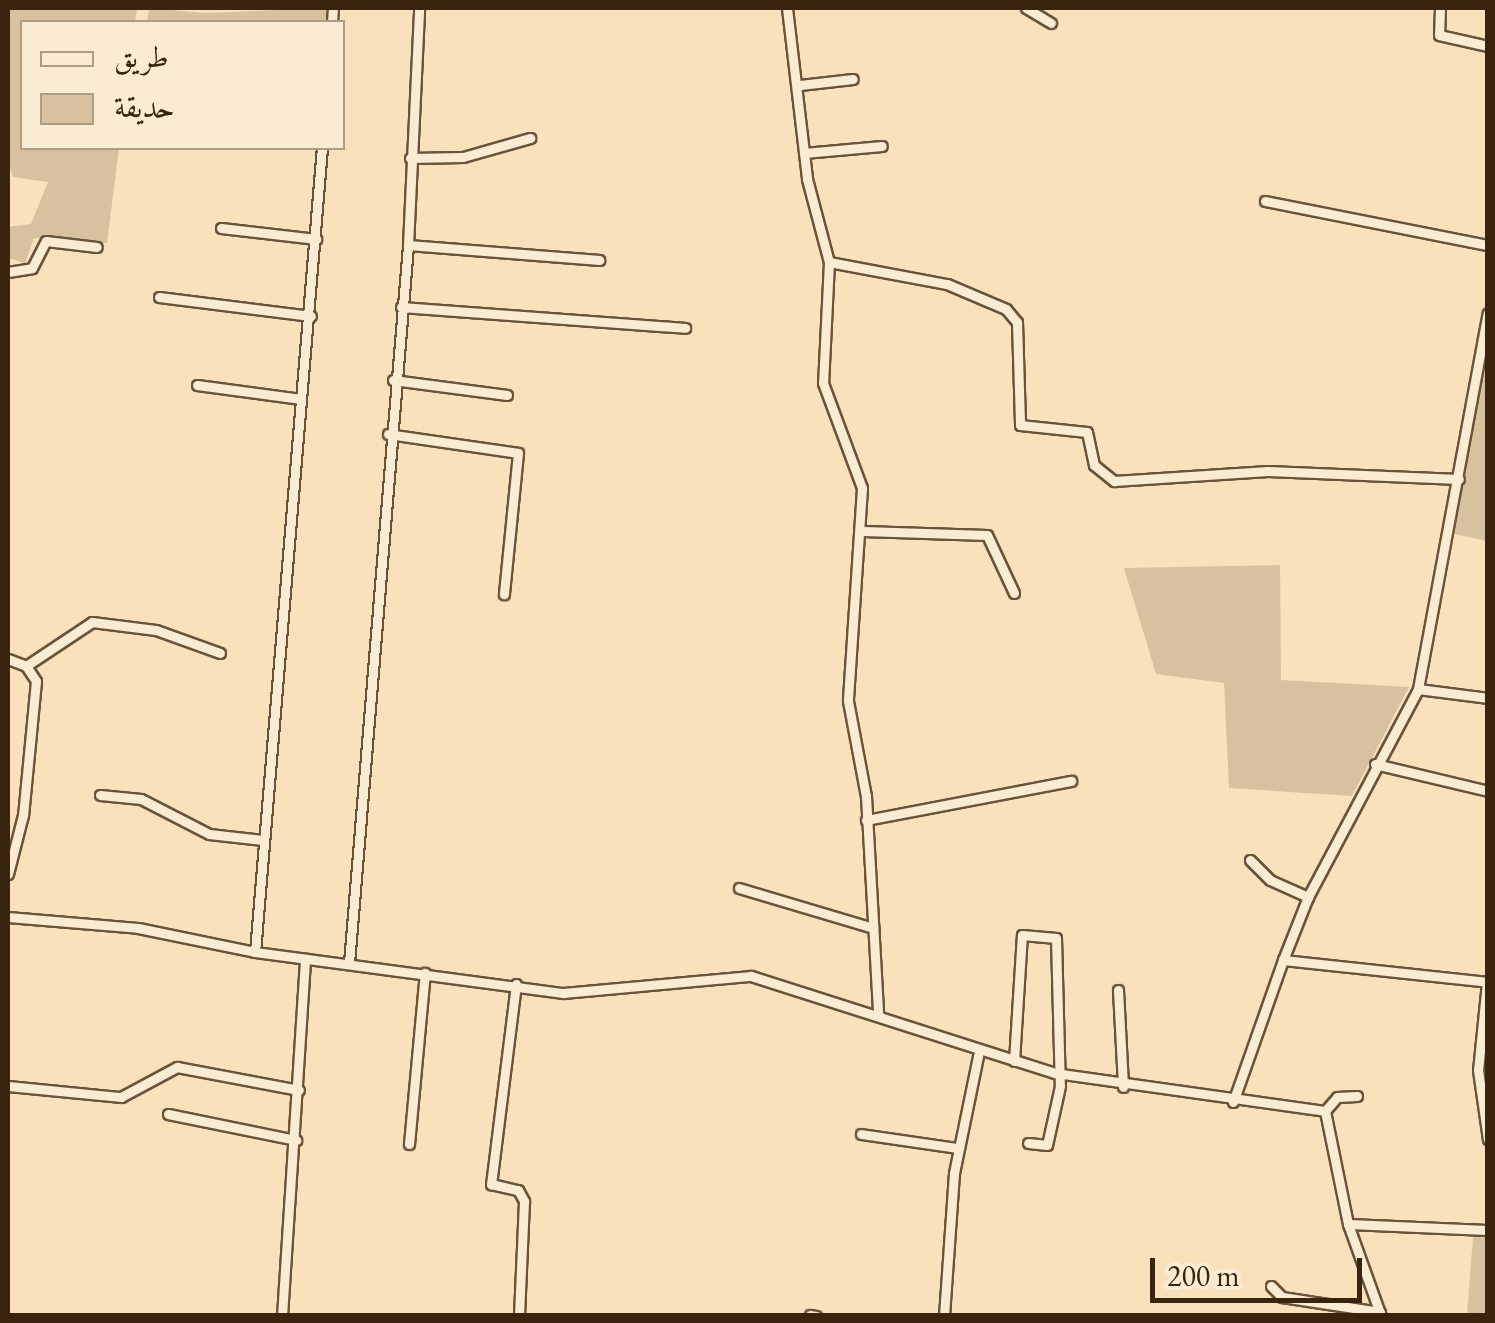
<!DOCTYPE html>
<meta charset="utf-8">
<style>
body{margin:0}
#map{position:relative;width:1495px;height:1323px;overflow:hidden;background:#f8e1bb;font-family:"EB Garamond",Amiri,serif}
div>[style]{position:absolute}
[style*='--x']{left:calc(var(--x)*1px);top:calc(var(--y)*1px);width:calc(var(--w)*1px);rotate:calc(var(--a)*1deg)}
.green>*{inset:0;background:#d8c19e}
.roads{filter:drop-shadow(2px 0 #69533a) drop-shadow(-2px 0 #69533a) drop-shadow(0 2px #69533a) drop-shadow(0 -2px #69533a)}
.minor>*{height:9px;margin:-4.5px;padding:0 4.5px;transform-origin:4.5px;border-radius:4.5px;background:#faecd3}
span{translate:-50% -50%;white-space:nowrap;text-align:center;line-height:1.15;-webkit-text-stroke:8px #faecd3;paint-order:stroke}
.frame{position:absolute;inset:0;border:10px solid #39240f;pointer-events:none}
.legend{position:absolute;left:20px;top:20px;width:325px;height:130px;box-sizing:border-box;background:#faecd3;border:2px solid #ad9c85;margin:0;padding:12px 18px;list-style:none;font-size:30px;color:#39240f}
.legend li{display:flex;align-items:center;gap:20px;height:50px}
.legend b{width:50px;border:2px solid #ad9c85}
.scale{position:absolute;left:1150px;top:1258px;width:212px;height:45px;box-sizing:border-box;border:5px solid #39240f;border-top:0;padding-left:12px;font-size:30px;line-height:35px;white-space:nowrap;color:#39240f;-webkit-text-stroke:8px #faecd3;paint-order:stroke}
</style>
<div id="map">
<div class="green">
<div style="clip-path:polygon(9px 8px,137px 8px,135px 22px,22px 22px,22px 148px,119px 148px,107px 243px,34px 238px,25px 263px,8px 258px,8px 227px,31px 224px,48px 182px,13px 177px,8px 161px)"></div>
<div style="clip-path:polygon(149px 8px,204px 13px,328px 8px,326px 22px,147px 22px)"></div>
<div style="clip-path:polygon(1487px 341px,1487px 541px,1454px 534px)"></div>
<div style="clip-path:polygon(1280px 565px,1281px 680px,1409px 687px,1352px 796px,1229px 788px,1224px 683px,1156px 674px,1124px 568px)"></div>
<div style="clip-path:polygon(1487px 1236px,1487px 1315px,1467px 1315px,1473px 1237px)"></div>
</div>
<div class="roads">
<div class="minor">
<div style="--x:787;--y:8;--w:172;--a:83.3"></div>
<div style="--x:807;--y:179;--w:86;--a:75.2"></div>
<div style="--x:829;--y:262;--w:121;--a:92.8"></div>
<div style="--x:823;--y:383;--w:112;--a:69.6"></div>
<div style="--x:862;--y:488;--w:213;--a:93.8"></div>
<div style="--x:848;--y:701;--w:97;--a:79.3"></div>
<div style="--x:866;--y:796;--w:218;--a:86.8"></div>
<div style="--x:1026;--y:8;--w:29;--a:31"></div>
<div style="--x:1440;--y:8;--w:27;--a:92"></div>
<div style="--x:1439;--y:35;--w:50;--a:12.7"></div>
<div style="--x:332;--y:22;--w:14;--a:-86"></div>
<div style="--x:800;--y:85;--w:53;--a:-6.5"></div>
<div style="--x:804;--y:153;--w:78;--a:-5.1"></div>
<div style="--x:410;--y:158;--w:53;--a:-1.1"></div>
<div style="--x:463;--y:157;--w:70;--a:-15.8"></div>
<div style="--x:1265;--y:201;--w:227;--a:11.2"></div>
<div style="--x:221;--y:228;--w:96;--a:6.6"></div>
<div style="--x:408;--y:245;--w:192;--a:4.5"></div>
<div style="--x:829;--y:262;--w:120;--a:10.6"></div>
<div style="--x:947;--y:284;--w:64;--a:23"></div>
<div style="--x:1006;--y:309;--w:17;--a:50"></div>
<div style="--x:1017;--y:322;--w:103;--a:88.3"></div>
<div style="--x:1020;--y:425;--w:67;--a:6"></div>
<div style="--x:1087;--y:432;--w:34;--a:78"></div>
<div style="--x:1094;--y:465;--w:26;--a:39"></div>
<div style="--x:1114;--y:481;--w:154;--a:-3.7"></div>
<div style="--x:1268;--y:471;--w:191;--a:2.4"></div>
<div style="--x:8;--y:272;--w:24;--a:-9"></div>
<div style="--x:32;--y:268;--w:30;--a:-63"></div>
<div style="--x:46;--y:241;--w:51;--a:6.7"></div>
<div style="--x:159;--y:297;--w:153;--a:7.1"></div>
<div style="--x:401;--y:307;--w:285;--a:4.2"></div>
<div style="--x:393;--y:380;--w:115;--a:7.5"></div>
<div style="--x:197;--y:385;--w:105;--a:7.7"></div>
<div style="--x:388;--y:434;--w:131;--a:8.3"></div>
<div style="--x:518;--y:453;--w:142;--a:95.7"></div>
<div style="--x:863;--y:531;--w:124;--a:1.8"></div>
<div style="--x:987;--y:535;--w:64;--a:65"></div>
<div style="--x:8;--y:659;--w:19;--a:21"></div>
<div style="--x:26;--y:666;--w:18;--a:56"></div>
<div style="--x:36;--y:681;--w:135;--a:95.5"></div>
<div style="--x:23;--y:815;--w:61;--a:104.3"></div>
<div style="--x:26;--y:666;--w:79;--a:-33.7"></div>
<div style="--x:92;--y:622;--w:64;--a:7.1"></div>
<div style="--x:156;--y:630;--w:68;--a:19.8"></div>
<div style="--x:1418;--y:689;--w:71;--a:7.3"></div>
<div style="--x:1375;--y:764;--w:116;--a:13.4"></div>
<div style="--x:100;--y:795;--w:41;--a:5.6"></div>
<div style="--x:141;--y:799;--w:76;--a:27.2"></div>
<div style="--x:209;--y:834;--w:54;--a:6.3"></div>
<div style="--x:866;--y:820;--w:209;--a:-10.8"></div>
<div style="--x:1250;--y:860;--w:28;--a:45"></div>
<div style="--x:1270;--y:880;--w:42;--a:24.1"></div>
<div style="--x:739;--y:888;--w:140;--a:16.6"></div>
<div style="--x:8;--y:917;--w:130;--a:4.8"></div>
<div style="--x:138;--y:928;--w:119;--a:11.6"></div>
<div style="--x:255;--y:952;--w:311;--a:7.6"></div>
<div style="--x:563;--y:993;--w:189;--a:-5.2"></div>
<div style="--x:751;--y:976;--w:319;--a:17.7"></div>
<div style="--x:1055;--y:1073;--w:273;--a:8"></div>
<div style="--x:1325;--y:1111;--w:115;--a:78.5"></div>
<div style="--x:1348;--y:1224;--w:98;--a:70.3"></div>
<div style="--x:255;--y:952;--w:807;--a:-85.24"></div>
<div style="--x:1283;--y:960;--w:68;--a:-68.4"></div>
<div style="--x:1308;--y:897;--w:235;--a:-62.1"></div>
<div style="--x:1418;--y:689;--w:382;--a:-79.5"></div>
<div style="--x:349;--y:963;--w:720;--a:-85.3"></div>
<div style="--x:408;--y:245;--w:237;--a:-87.3"></div>
<div style="--x:1487;--y:982;--w:88;--a:95.8"></div>
<div style="--x:1478;--y:1070;--w:70;--a:81.8"></div>
<div style="--x:516;--y:984;--w:202;--a:97.1"></div>
<div style="--x:491;--y:1184;--w:28;--a:13"></div>
<div style="--x:518;--y:1190;--w:13;--a:61"></div>
<div style="--x:524;--y:1201;--w:115;--a:92.5"></div>
<div style="--x:1118;--y:990;--w:97;--a:87"></div>
<div style="--x:1014;--y:1061;--w:126;--a:-86.4"></div>
<div style="--x:1022;--y:935;--w:34;--a:5"></div>
<div style="--x:1056;--y:938;--w:148;--a:88.5"></div>
<div style="--x:1060;--y:1086;--w:60;--a:102.4"></div>
<div style="--x:1047;--y:1145;--w:19;--a:-174"></div>
<div style="--x:8;--y:1086;--w:114;--a:5.6"></div>
<div style="--x:121;--y:1097;--w:64;--a:-28.2"></div>
<div style="--x:177;--y:1067;--w:124;--a:10.7"></div>
<div style="--x:1233;--y:1102;--w:151;--a:-70.6"></div>
<div style="--x:1283;--y:960;--w:206;--a:6.1"></div>
<div style="--x:1325;--y:1111;--w:18;--a:-49"></div>
<div style="--x:1337;--y:1097;--w:20;--a:-3"></div>
<div style="--x:168;--y:1114;--w:131;--a:11.5"></div>
<div style="--x:861;--y:1134;--w:97;--a:8.3"></div>
<div style="--x:409;--y:1144;--w:172;--a:-84.7"></div>
<div style="--x:1348;--y:1224;--w:140;--a:2.5"></div>
<div style="--x:1271;--y:1286;--w:16;--a:45"></div>
<div style="--x:1282;--y:1297;--w:99;--a:8.7"></div>
<div style="--x:810;--y:1315;--w:6;--a:9"></div>
<div style="--x:282;--y:1316;--w:358;--a:-86.3"></div>
<div style="--x:944;--y:1316;--w:143;--a:-86"></div>
<div style="--x:954;--y:1173;--w:125;--a:-78.4"></div>
</div>
</div>
<div class="frame"></div>
<ul class="legend">
<li><b style="height:12px;background:#faecd3"></b>طريق</li>
<li><b style="height:28px;background:#d8c19e"></b>حديقة</li>
</ul>
<div class="scale">200 m</div>
</div>
